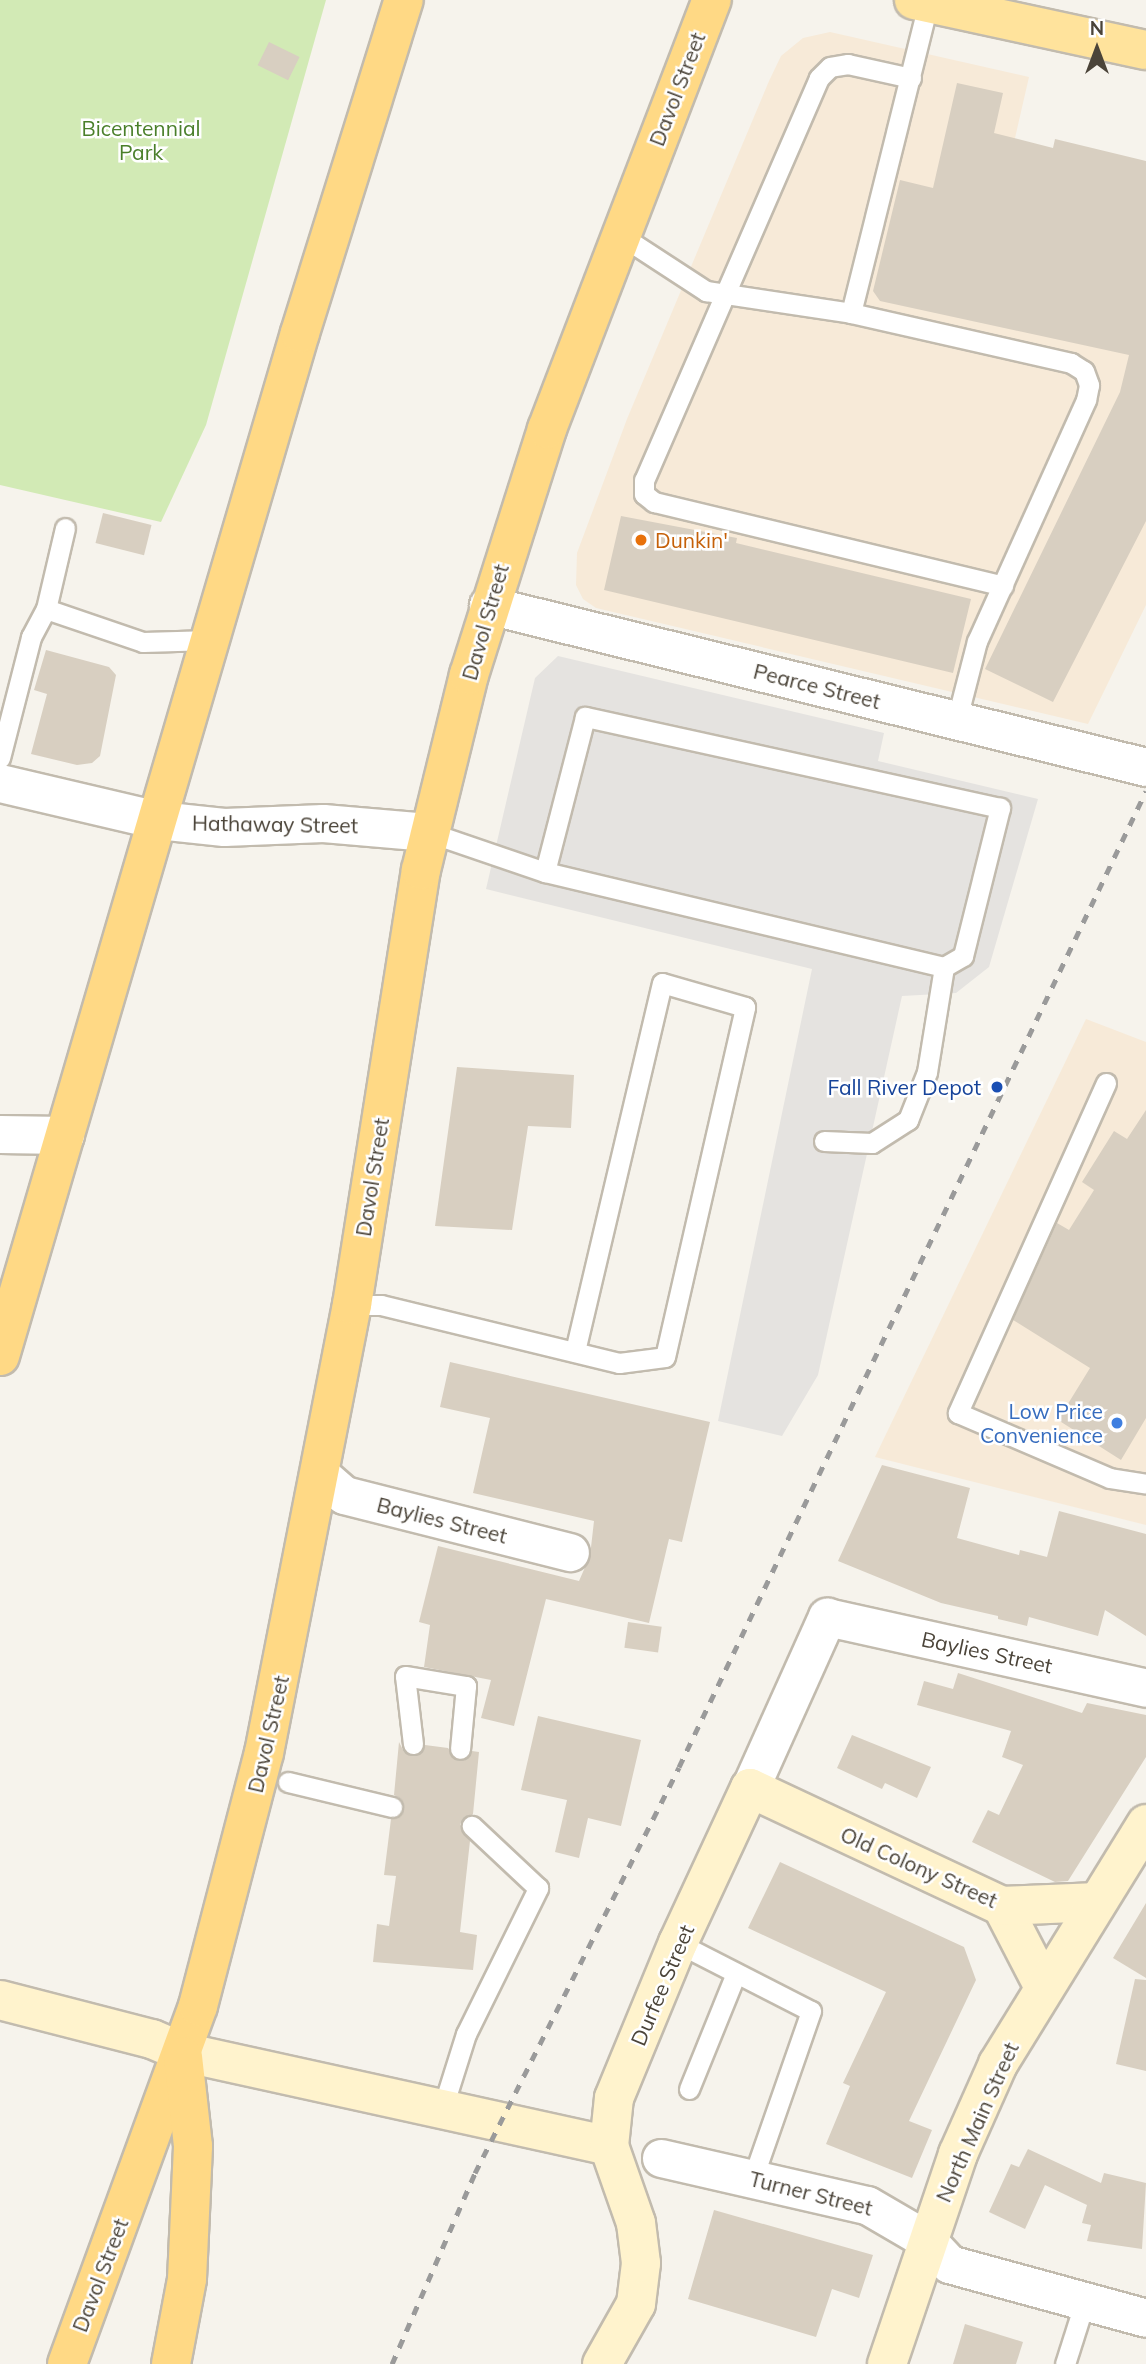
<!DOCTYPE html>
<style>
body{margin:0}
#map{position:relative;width:1146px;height:2364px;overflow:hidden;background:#f6f3ec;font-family:Mulish,sans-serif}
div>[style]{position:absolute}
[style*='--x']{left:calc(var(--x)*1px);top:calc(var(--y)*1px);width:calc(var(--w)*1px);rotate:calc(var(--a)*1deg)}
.commercial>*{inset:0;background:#f7ead8}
.green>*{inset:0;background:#d2eab5}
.parking>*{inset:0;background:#e5e3e0}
.building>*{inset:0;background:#d8cfc1;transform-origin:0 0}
.roads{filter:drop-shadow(2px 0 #c2bbae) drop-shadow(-2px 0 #c2bbae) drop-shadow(0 2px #c2bbae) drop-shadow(0 -2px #c2bbae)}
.service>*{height:19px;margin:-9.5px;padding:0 9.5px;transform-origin:9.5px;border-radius:9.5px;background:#fff}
.minor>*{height:37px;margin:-18.5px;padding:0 18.5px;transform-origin:18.5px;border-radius:18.5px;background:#fff}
.secondary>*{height:38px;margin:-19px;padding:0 19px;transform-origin:19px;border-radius:19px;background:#fff3cd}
.primary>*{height:38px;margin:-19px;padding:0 19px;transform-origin:19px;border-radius:19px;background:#ffe39c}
.trunk>*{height:38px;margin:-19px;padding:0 19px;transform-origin:19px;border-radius:19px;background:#ffd985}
.rail>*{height:5px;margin-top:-2.5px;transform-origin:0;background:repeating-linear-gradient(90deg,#9a9a9a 0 9px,transparent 0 18px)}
.dots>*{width:19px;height:19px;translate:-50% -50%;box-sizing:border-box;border:4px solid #fff;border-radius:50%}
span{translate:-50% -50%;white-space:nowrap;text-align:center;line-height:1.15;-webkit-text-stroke:5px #fff;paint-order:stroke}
.street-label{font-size:21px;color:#4b4439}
.park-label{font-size:21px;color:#4a7f2a}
.food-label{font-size:21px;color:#c56008}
.left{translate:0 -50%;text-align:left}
.transit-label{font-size:21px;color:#164399}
.right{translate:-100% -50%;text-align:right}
.shop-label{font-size:21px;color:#366cbe}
.north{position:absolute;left:1062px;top:14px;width:70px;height:70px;-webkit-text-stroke:5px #fff;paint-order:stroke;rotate:0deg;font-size:19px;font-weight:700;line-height:28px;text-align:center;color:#4b4439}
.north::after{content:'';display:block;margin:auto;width:24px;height:32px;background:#4b4439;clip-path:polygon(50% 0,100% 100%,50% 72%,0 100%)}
</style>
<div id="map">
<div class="commercial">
<div style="clip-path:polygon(830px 32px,1029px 77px,995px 225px,1146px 260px,1146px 605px,1088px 724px,596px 608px,583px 599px,576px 585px,577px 553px,627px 419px,769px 81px,781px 56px,803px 38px)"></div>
<div style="clip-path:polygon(1086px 1019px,1146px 1042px,1146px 1525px,875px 1457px)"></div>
</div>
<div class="green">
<div style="clip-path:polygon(0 0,326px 0,206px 425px,161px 522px,0 485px)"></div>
</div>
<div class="parking">
<div style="clip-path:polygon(558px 656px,884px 733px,878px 761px,1038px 799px,989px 967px,956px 993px,902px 996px,818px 1375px,782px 1436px,718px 1421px,812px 969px,486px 889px,535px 678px)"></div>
</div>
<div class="building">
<div style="left:269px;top:42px;width:34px;height:26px;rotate:26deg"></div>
<div style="clip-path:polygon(957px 83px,1003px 93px,994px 133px,1053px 148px,1055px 139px,1146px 161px,1146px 521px,1053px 702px,985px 669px,1120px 392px,1129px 355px,880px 301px,873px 291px,900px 180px,933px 188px)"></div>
<div style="left:103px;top:513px;width:50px;height:31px;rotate:14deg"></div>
<div style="clip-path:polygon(621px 516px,737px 538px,736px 543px,971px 599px,953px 673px,604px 590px)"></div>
<div style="clip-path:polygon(46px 650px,109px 667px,116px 675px,100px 756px,92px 763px,77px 765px,31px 754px,47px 694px,34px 690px)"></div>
<div style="clip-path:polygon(457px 1067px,574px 1075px,571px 1128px,528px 1126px,512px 1230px,435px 1226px)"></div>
<div style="clip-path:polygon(1146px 1110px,1146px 1418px,1121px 1460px,1058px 1420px,1090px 1368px,1013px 1320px,1057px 1223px,1069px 1230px,1094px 1190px,1082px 1182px,1114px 1131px,1127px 1139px)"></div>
<div style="clip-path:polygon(450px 1362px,710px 1422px,682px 1542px,669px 1539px,649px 1623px,546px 1599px,514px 1726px,481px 1718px,491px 1680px,424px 1667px,430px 1625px,419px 1622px,438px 1546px,579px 1581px,590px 1556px,594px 1521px,473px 1493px,490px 1418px,440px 1407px)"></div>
<div style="clip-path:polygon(882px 1465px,970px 1488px,957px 1538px,1019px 1555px,1020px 1550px,1047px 1557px,1059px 1511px,1146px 1534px,1146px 1636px,1105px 1610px,1098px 1636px,1029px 1617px,1027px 1626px,998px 1619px,998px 1616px,941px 1603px,838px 1561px)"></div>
<div style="left:628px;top:1622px;width:34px;height:26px;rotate:8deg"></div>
<div style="clip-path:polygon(958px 1673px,1082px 1713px,1087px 1703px,1146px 1715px,1146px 1757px,1068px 1881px,1055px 1882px,972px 1842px,988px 1810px,999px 1815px,1023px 1765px,1002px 1757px,1011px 1731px,917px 1705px,924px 1681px,953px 1689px)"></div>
<div style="clip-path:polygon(538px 1716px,641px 1740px,621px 1826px,588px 1818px,579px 1858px,555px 1852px,567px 1800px,521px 1790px)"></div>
<div style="clip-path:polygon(852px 1735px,931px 1767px,917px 1798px,885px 1783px,882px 1789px,837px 1768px)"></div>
<div style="clip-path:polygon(399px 1742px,404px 1752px,414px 1756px,425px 1745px,448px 1748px,458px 1761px,472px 1751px,479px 1752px,473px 1814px,460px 1824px,470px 1841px,460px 1932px,477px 1935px,473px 1970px,373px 1962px,377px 1924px,389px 1926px,396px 1876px,384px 1875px,391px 1819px,404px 1809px,401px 1799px,394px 1795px)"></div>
<div style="clip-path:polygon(780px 1862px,964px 1947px,976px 1980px,909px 2121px,932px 2130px,912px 2178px,826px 2144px,850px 2086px,843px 2083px,886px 1992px,748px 1928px)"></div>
<div style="clip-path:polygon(1146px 1903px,1146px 1978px,1113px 1958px)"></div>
<div style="clip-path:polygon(1135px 1979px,1146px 1980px,1146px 2071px,1116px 2064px)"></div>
<div style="clip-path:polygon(1028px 2149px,1101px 2183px,1104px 2173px,1146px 2183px,1142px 2249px,1087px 2241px,1091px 2225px,1082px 2223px,1087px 2205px,1045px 2185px,1025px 2229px,989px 2212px,1011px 2164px,1019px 2167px)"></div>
<div style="clip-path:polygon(714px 2210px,873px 2255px,859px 2298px,832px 2289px,816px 2337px,688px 2299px)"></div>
<div style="clip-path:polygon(965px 2324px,1023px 2342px,1016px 2364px,953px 2364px)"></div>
</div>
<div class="roads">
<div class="service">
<div style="--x:911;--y:78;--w:65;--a:-167.5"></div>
<div style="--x:848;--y:64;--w:18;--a:171"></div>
<div style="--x:830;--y:67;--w:16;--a:135"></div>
<div style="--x:819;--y:78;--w:438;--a:113.5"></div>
<div style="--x:644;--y:480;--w:14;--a:90"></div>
<div style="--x:644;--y:494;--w:13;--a:39"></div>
<div style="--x:654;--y:502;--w:359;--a:13.5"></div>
<div style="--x:620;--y:235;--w:103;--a:33.1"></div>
<div style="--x:706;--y:291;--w:147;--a:8.6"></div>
<div style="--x:851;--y:313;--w:226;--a:12.8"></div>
<div style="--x:1071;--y:363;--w:15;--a:32"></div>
<div style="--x:1084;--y:371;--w:15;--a:70"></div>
<div style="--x:1089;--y:385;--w:15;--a:101"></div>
<div style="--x:1086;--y:400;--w:265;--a:114.3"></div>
<div style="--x:977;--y:641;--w:84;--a:104.5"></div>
<div style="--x:851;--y:313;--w:317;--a:-76"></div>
<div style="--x:46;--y:609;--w:83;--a:-76.8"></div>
<div style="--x:0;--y:758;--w:125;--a:-75.6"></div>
<div style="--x:31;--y:637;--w:32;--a:-62"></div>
<div style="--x:46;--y:609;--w:102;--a:18.8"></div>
<div style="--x:143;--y:642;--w:68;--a:-1.7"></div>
<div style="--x:428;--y:832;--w:124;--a:18.9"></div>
<div style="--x:545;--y:872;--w:410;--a:13.4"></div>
<div style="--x:944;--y:967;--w:22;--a:-30"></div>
<div style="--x:963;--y:956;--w:153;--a:-76"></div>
<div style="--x:1000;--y:808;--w:425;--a:-167.6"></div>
<div style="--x:585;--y:717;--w:160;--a:104.5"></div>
<div style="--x:1106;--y:1083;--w:362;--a:114.2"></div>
<div style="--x:958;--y:1413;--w:165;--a:23.2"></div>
<div style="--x:1110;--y:1478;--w:36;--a:9"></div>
<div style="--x:824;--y:1141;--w:48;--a:2.4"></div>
<div style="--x:872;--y:1143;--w:43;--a:-32.6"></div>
<div style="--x:908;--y:1120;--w:52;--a:-68.4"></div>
<div style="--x:927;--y:1072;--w:106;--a:-80.8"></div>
<div style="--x:352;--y:1305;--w:29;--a:0"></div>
<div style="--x:381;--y:1305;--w:245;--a:13.7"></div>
<div style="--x:619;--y:1363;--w:46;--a:-7.4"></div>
<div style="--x:665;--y:1357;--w:359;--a:-77.1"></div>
<div style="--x:745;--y:1007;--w:86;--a:-163.9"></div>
<div style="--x:662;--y:983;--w:379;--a:103.3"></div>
<div style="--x:413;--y:1744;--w:68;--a:-96.7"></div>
<div style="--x:405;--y:1676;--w:62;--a:9.3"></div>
<div style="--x:466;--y:1686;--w:63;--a:95.4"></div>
<div style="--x:288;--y:1782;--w:107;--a:13.5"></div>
<div style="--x:678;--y:1943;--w:149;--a:27.1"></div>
<div style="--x:811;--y:2011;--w:177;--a:109.2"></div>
<div style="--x:689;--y:2089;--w:125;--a:-67.9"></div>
<div style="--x:442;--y:2110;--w:80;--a:-72.5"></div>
<div style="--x:466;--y:2034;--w:163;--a:-63.7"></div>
<div style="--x:538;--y:1888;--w:91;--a:-136.8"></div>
<div style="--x:1065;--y:2364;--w:66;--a:-72.4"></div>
</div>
<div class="minor">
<div style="--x:488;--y:605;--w:678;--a:13.83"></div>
<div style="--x:0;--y:783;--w:162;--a:13.2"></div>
<div style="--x:158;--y:820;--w:66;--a:6.1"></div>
<div style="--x:224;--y:827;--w:99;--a:-2.3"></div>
<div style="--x:323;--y:823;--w:105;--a:4.9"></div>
<div style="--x:0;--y:1134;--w:65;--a:0.9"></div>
<div style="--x:321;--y:1475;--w:30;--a:41"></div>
<div style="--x:344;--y:1495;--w:233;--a:14.2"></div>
<div style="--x:750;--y:1788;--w:188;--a:-65.8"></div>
<div style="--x:827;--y:1617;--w:327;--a:12.5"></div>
<div style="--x:661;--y:2158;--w:211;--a:12.9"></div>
<div style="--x:867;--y:2205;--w:69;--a:30.3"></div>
<div style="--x:927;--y:2240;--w:33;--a:47"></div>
<div style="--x:949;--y:2264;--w:204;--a:15.3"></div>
</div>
<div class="secondary">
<div style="--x:1002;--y:1906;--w:89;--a:62.6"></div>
<div style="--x:0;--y:2000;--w:157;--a:14.4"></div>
<div style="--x:152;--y:2039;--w:33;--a:23"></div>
<div style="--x:182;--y:2052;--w:437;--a:12.4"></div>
<div style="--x:602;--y:2364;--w:69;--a:-60.5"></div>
<div style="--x:636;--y:2304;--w:41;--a:-83"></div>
<div style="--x:641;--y:2263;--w:40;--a:-97.1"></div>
<div style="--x:636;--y:2223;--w:82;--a:-109.3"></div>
<div style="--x:609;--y:2146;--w:48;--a:-84.1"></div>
<div style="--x:614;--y:2098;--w:168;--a:-67.6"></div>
<div style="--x:678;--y:1943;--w:171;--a:-65.1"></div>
<div style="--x:750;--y:1788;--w:278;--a:25.1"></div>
<div style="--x:1002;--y:1906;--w:95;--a:-2.4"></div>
<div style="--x:887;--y:2364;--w:222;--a:-71.3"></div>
<div style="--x:958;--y:2154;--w:98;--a:-66"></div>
<div style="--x:998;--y:2064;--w:282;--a:-58.3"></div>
</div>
<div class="primary">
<div style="--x:914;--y:0;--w:237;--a:12.2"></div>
</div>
<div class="trunk">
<div style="--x:0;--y:1356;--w:1066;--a:-73.66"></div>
<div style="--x:300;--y:333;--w:349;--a:-72.7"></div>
<div style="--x:67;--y:2364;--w:381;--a:-69.9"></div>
<div style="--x:198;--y:2006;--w:261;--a:-75.4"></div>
<div style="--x:264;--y:1753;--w:457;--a:-78.9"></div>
<div style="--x:352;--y:1305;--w:440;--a:-81"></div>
<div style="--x:421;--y:870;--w:201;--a:-76.2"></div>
<div style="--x:469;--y:675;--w:258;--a:-72.4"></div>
<div style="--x:547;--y:429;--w:460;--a:-69"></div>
<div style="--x:171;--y:2364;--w:86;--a:-79.3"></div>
<div style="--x:187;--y:2279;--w:133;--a:-87.4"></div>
<div style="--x:193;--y:2146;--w:90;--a:-96.4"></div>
</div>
</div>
<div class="rail">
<div style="--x:392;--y:2364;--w:208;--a:-66.5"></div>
<div style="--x:475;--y:2173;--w:454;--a:-63.3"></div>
<div style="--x:679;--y:1767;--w:1082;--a:-64.43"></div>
</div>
<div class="dots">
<div style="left:641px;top:540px;background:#e8710a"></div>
<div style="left:997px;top:1087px;background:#1a4fb4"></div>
<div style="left:1117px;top:1423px;background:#3f7fe0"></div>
</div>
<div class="street-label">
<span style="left:677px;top:89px;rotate:-69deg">Davol Street</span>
<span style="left:485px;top:622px;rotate:-74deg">Davol Street</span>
<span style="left:817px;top:686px;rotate:14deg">Pearce Street</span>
<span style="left:275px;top:824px;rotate:1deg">Hathaway Street</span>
<span style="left:372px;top:1177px;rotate:-81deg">Davol Street</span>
<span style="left:442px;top:1520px;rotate:14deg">Baylies Street</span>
<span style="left:987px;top:1652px;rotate:12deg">Baylies Street</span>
<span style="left:268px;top:1734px;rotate:-77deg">Davol Street</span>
<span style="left:919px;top:1867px;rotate:24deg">Old Colony Street</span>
<span style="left:662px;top:1985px;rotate:-67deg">Durfee Street</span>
<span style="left:977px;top:2122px;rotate:-66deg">North Main Street</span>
<span style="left:811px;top:2193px;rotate:14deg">Turner Street</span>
<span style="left:100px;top:2275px;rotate:-69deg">Davol Street</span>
</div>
<div class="park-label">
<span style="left:141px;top:140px">Bicentennial<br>Park</span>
</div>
<div class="food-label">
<span class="left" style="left:655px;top:540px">Dunkin'</span>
</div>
<div class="transit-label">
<span class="right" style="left:981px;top:1087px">Fall River Depot</span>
</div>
<div class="shop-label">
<span class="right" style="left:1103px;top:1423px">Low Price<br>Convenience</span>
</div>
<div class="north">N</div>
</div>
